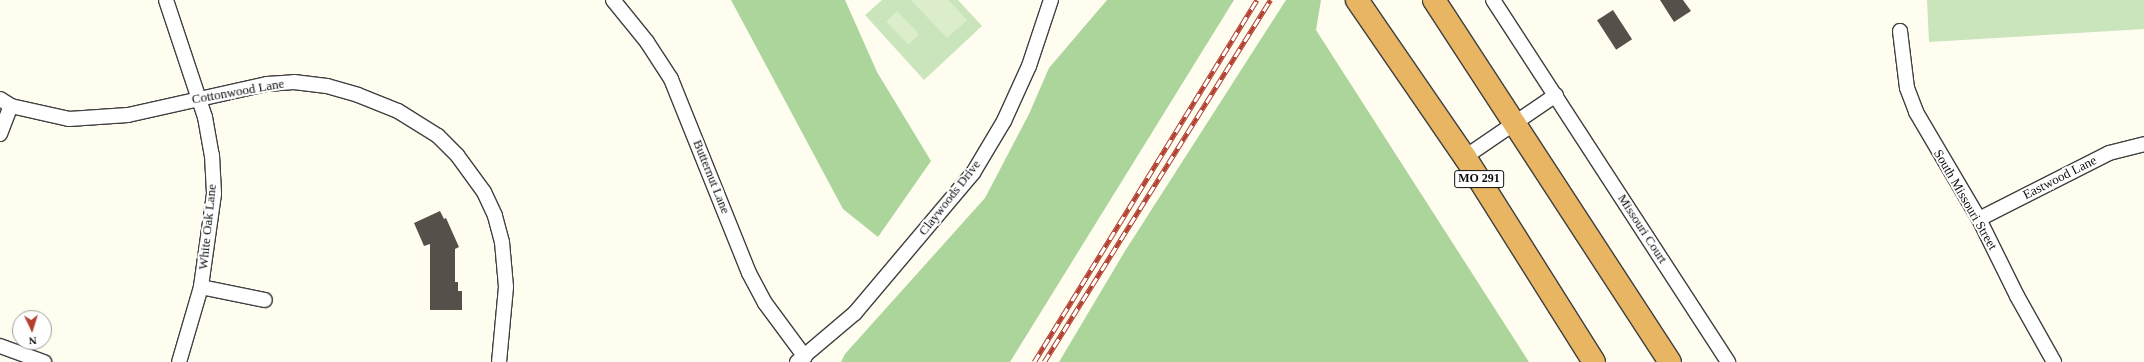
<!DOCTYPE html>
<style>
body{margin:0}
#map{position:relative;width:2144px;height:362px;overflow:hidden;background:#fefdef;font-family:"Times New Roman",serif}
div>[style]{position:absolute}
[style*='--x']{left:calc(var(--x)*1px);top:calc(var(--y)*1px);width:calc(var(--w)*1px);rotate:calc(var(--a)*1deg)}
.green>*{inset:0;background:#cae5bb}
.forest>*{inset:0;background:#acd59b}
.pitch>*{inset:0;background:#dcedcc;transform-origin:0 0}
.building>*{inset:0;background:#55504a;transform-origin:0 0}
.roads{filter:drop-shadow(1px 0 #404040) drop-shadow(-1px 0 #404040) drop-shadow(0 1px #404040) drop-shadow(0 -1px #404040)}
.street>*{height:14px;margin:-7px;padding:0 7px;transform-origin:7px;border-radius:7px;background:#fff}
.highway>*{height:22px;margin:-11px;padding:0 11px;transform-origin:11px;border-radius:11px;background:#e8b562}
.rail>*{height:4.5px;margin-top:-2.25px;transform-origin:0;background:repeating-linear-gradient(90deg,#fff 0 9px,#b23f30 0 18px);box-sizing:border-box;border-block:1px solid #b23f30}
span{translate:-50% -50%;white-space:nowrap;text-align:center;line-height:1.15;-webkit-text-stroke:4px #fff;paint-order:stroke}
.shield-label span{padding:1px 3px;background:#fff;border:1px solid;border-radius:3px;-webkit-text-stroke-width:0}
.shield-label{font-size:12px;color:#0d0d0d;font-weight:700}
.street-label{font-size:13px;color:#0d0d0d}
.north{position:absolute;left:12px;top:310px;width:40px;height:40px;box-sizing:border-box;background:#fff;border:1px solid #9e9e9e;border-radius:50%;rotate:176deg;font-size:11px;font-weight:700;line-height:16px;text-align:center;color:#0d0d0d}
.north::after{content:'';display:block;margin:auto;width:14px;height:18px;background:#b23f30;clip-path:polygon(50% 0,100% 100%,50% 72%,0 100%)}
</style>
<div id="map">
<div class="green">
<div style="clip-path:polygon(882px 0,958px 0,982px 26px,924px 80px,865px 15px)"></div>
<div style="clip-path:polygon(1927px 0,2144px 0,2144px 29px,1929px 42px)"></div>
</div>
<div class="forest">
<div style="clip-path:polygon(731px 0,845px 0,877px 72px,931px 161px,878px 237px,843px 209px)"></div>
<div style="clip-path:polygon(1107px 0,1234px 0,1010px 362px,841px 362px,845px 354px,985px 198px,1029px 114px,1049px 68px)"></div>
<div style="clip-path:polygon(1286px 0,1321px 0,1316px 30px,1529px 362px,1059px 362px,1125px 251px)"></div>
</div>
<div class="pitch">
<div style="clip-path:polygon(911px 0,948px 0,967px 20px,947px 38px)"></div>
<div style="left:897px;top:11px;width:32px;height:15px;rotate:46deg"></div>
</div>
<div class="building">
<div style="clip-path:polygon(1660px 0,1683px 0,1691px 11px,1674px 22px)"></div>
<div style="left:1613px;top:10px;width:35px;height:19px;rotate:57deg"></div>
<div style="clip-path:polygon(440px 211px,444px 219px,446px 218px,459px 247px,455px 249px,455px 282px,458px 282px,458px 291px,462px 291px,462px 310px,430px 310px,430px 244px,424px 246px,414px 223px)"></div>
</div>
<div class="roads">
<div class="street">
<div style="--x:166;--y:0;--w:123;--a:71.6"></div>
<div style="--x:205;--y:117;--w:39;--a:80"></div>
<div style="--x:212;--y:155;--w:39;--a:87"></div>
<div style="--x:214;--y:194;--w:94;--a:98"></div>
<div style="--x:201;--y:287;--w:78;--a:106.3"></div>
<div style="--x:613;--y:0;--w:54;--a:51"></div>
<div style="--x:647;--y:42;--w:44;--a:57"></div>
<div style="--x:671;--y:79;--w:209;--a:68.1"></div>
<div style="--x:749;--y:273;--w:34;--a:62"></div>
<div style="--x:765;--y:303;--w:67;--a:53.5"></div>
<div style="--x:1493;--y:0;--w:432;--a:57"></div>
<div style="--x:1900;--y:31;--w:57;--a:83"></div>
<div style="--x:1907;--y:88;--w:26;--a:69"></div>
<div style="--x:1916;--y:112;--w:124;--a:59.5"></div>
<div style="--x:1979;--y:219;--w:86;--a:63.7"></div>
<div style="--x:2017;--y:296;--w:76;--a:60.7"></div>
<div style="--x:0;--y:99;--w:13;--a:32"></div>
<div style="--x:11;--y:106;--w:59;--a:12.6"></div>
<div style="--x:69;--y:119;--w:59;--a:-3.9"></div>
<div style="--x:128;--y:115;--w:142;--a:-12.6"></div>
<div style="--x:267;--y:84;--w:27;--a:-4"></div>
<div style="--x:294;--y:82;--w:33;--a:7"></div>
<div style="--x:327;--y:86;--w:32;--a:16"></div>
<div style="--x:358;--y:95;--w:43;--a:21.8"></div>
<div style="--x:398;--y:111;--w:47;--a:32"></div>
<div style="--x:438;--y:136;--w:27;--a:45"></div>
<div style="--x:457;--y:155;--w:46;--a:53.9"></div>
<div style="--x:484;--y:192;--w:26;--a:65"></div>
<div style="--x:495;--y:216;--w:27;--a:75"></div>
<div style="--x:502;--y:242;--w:45;--a:84.9"></div>
<div style="--x:506;--y:287;--w:75;--a:95.3"></div>
<div style="--x:0;--y:134;--w:30;--a:-69"></div>
<div style="--x:1465;--y:157;--w:110;--a:-34.3"></div>
<div style="--x:1979;--y:219;--w:146;--a:-26.9"></div>
<div style="--x:2109;--y:153;--w:36;--a:-14"></div>
<div style="--x:201;--y:287;--w:65;--a:11.5"></div>
<div style="--x:0;--y:346;--w:47;--a:20"></div>
<div style="--x:797;--y:362;--w:76;--a:-40.2"></div>
<div style="--x:855;--y:313;--w:183;--a:-49.9"></div>
<div style="--x:973;--y:173;--w:61;--a:-59.2"></div>
<div style="--x:1004;--y:121;--w:60;--a:-65.6"></div>
<div style="--x:1029;--y:66;--w:70;--a:-71.6"></div>
</div>
<div class="highway">
<div style="--x:1357;--y:0;--w:191;--a:55.5"></div>
<div style="--x:1465;--y:157;--w:242;--a:57.8"></div>
<div style="--x:1434;--y:0;--w:432;--a:56.9"></div>
</div>
</div>
<div class="rail">
<div style="--x:1034;--y:362;--w:425;--a:-58.4"></div>
<div style="--x:1044;--y:362;--w:427;--a:-58"></div>
</div>
<div class="shield-label">
<span style="left:1479px;top:179px">MO 291</span>
</div>
<div class="street-label">
<span style="left:238px;top:92px;rotate:-10deg">Cottonwood Lane</span>
<span style="left:711px;top:177px;rotate:68deg">Butternut Lane</span>
<span style="left:2060px;top:178px;rotate:-27deg">Eastwood Lane</span>
<span style="left:950px;top:198px;rotate:-52deg">Claywoods Drive</span>
<span style="left:1965px;top:200px;rotate:60deg">South Missouri Street</span>
<span style="left:208px;top:227px;rotate:-84deg">White Oak Lane</span>
<span style="left:1642px;top:229px;rotate:57deg">Missouri Court</span>
</div>
<div class="north">N</div>
</div>
